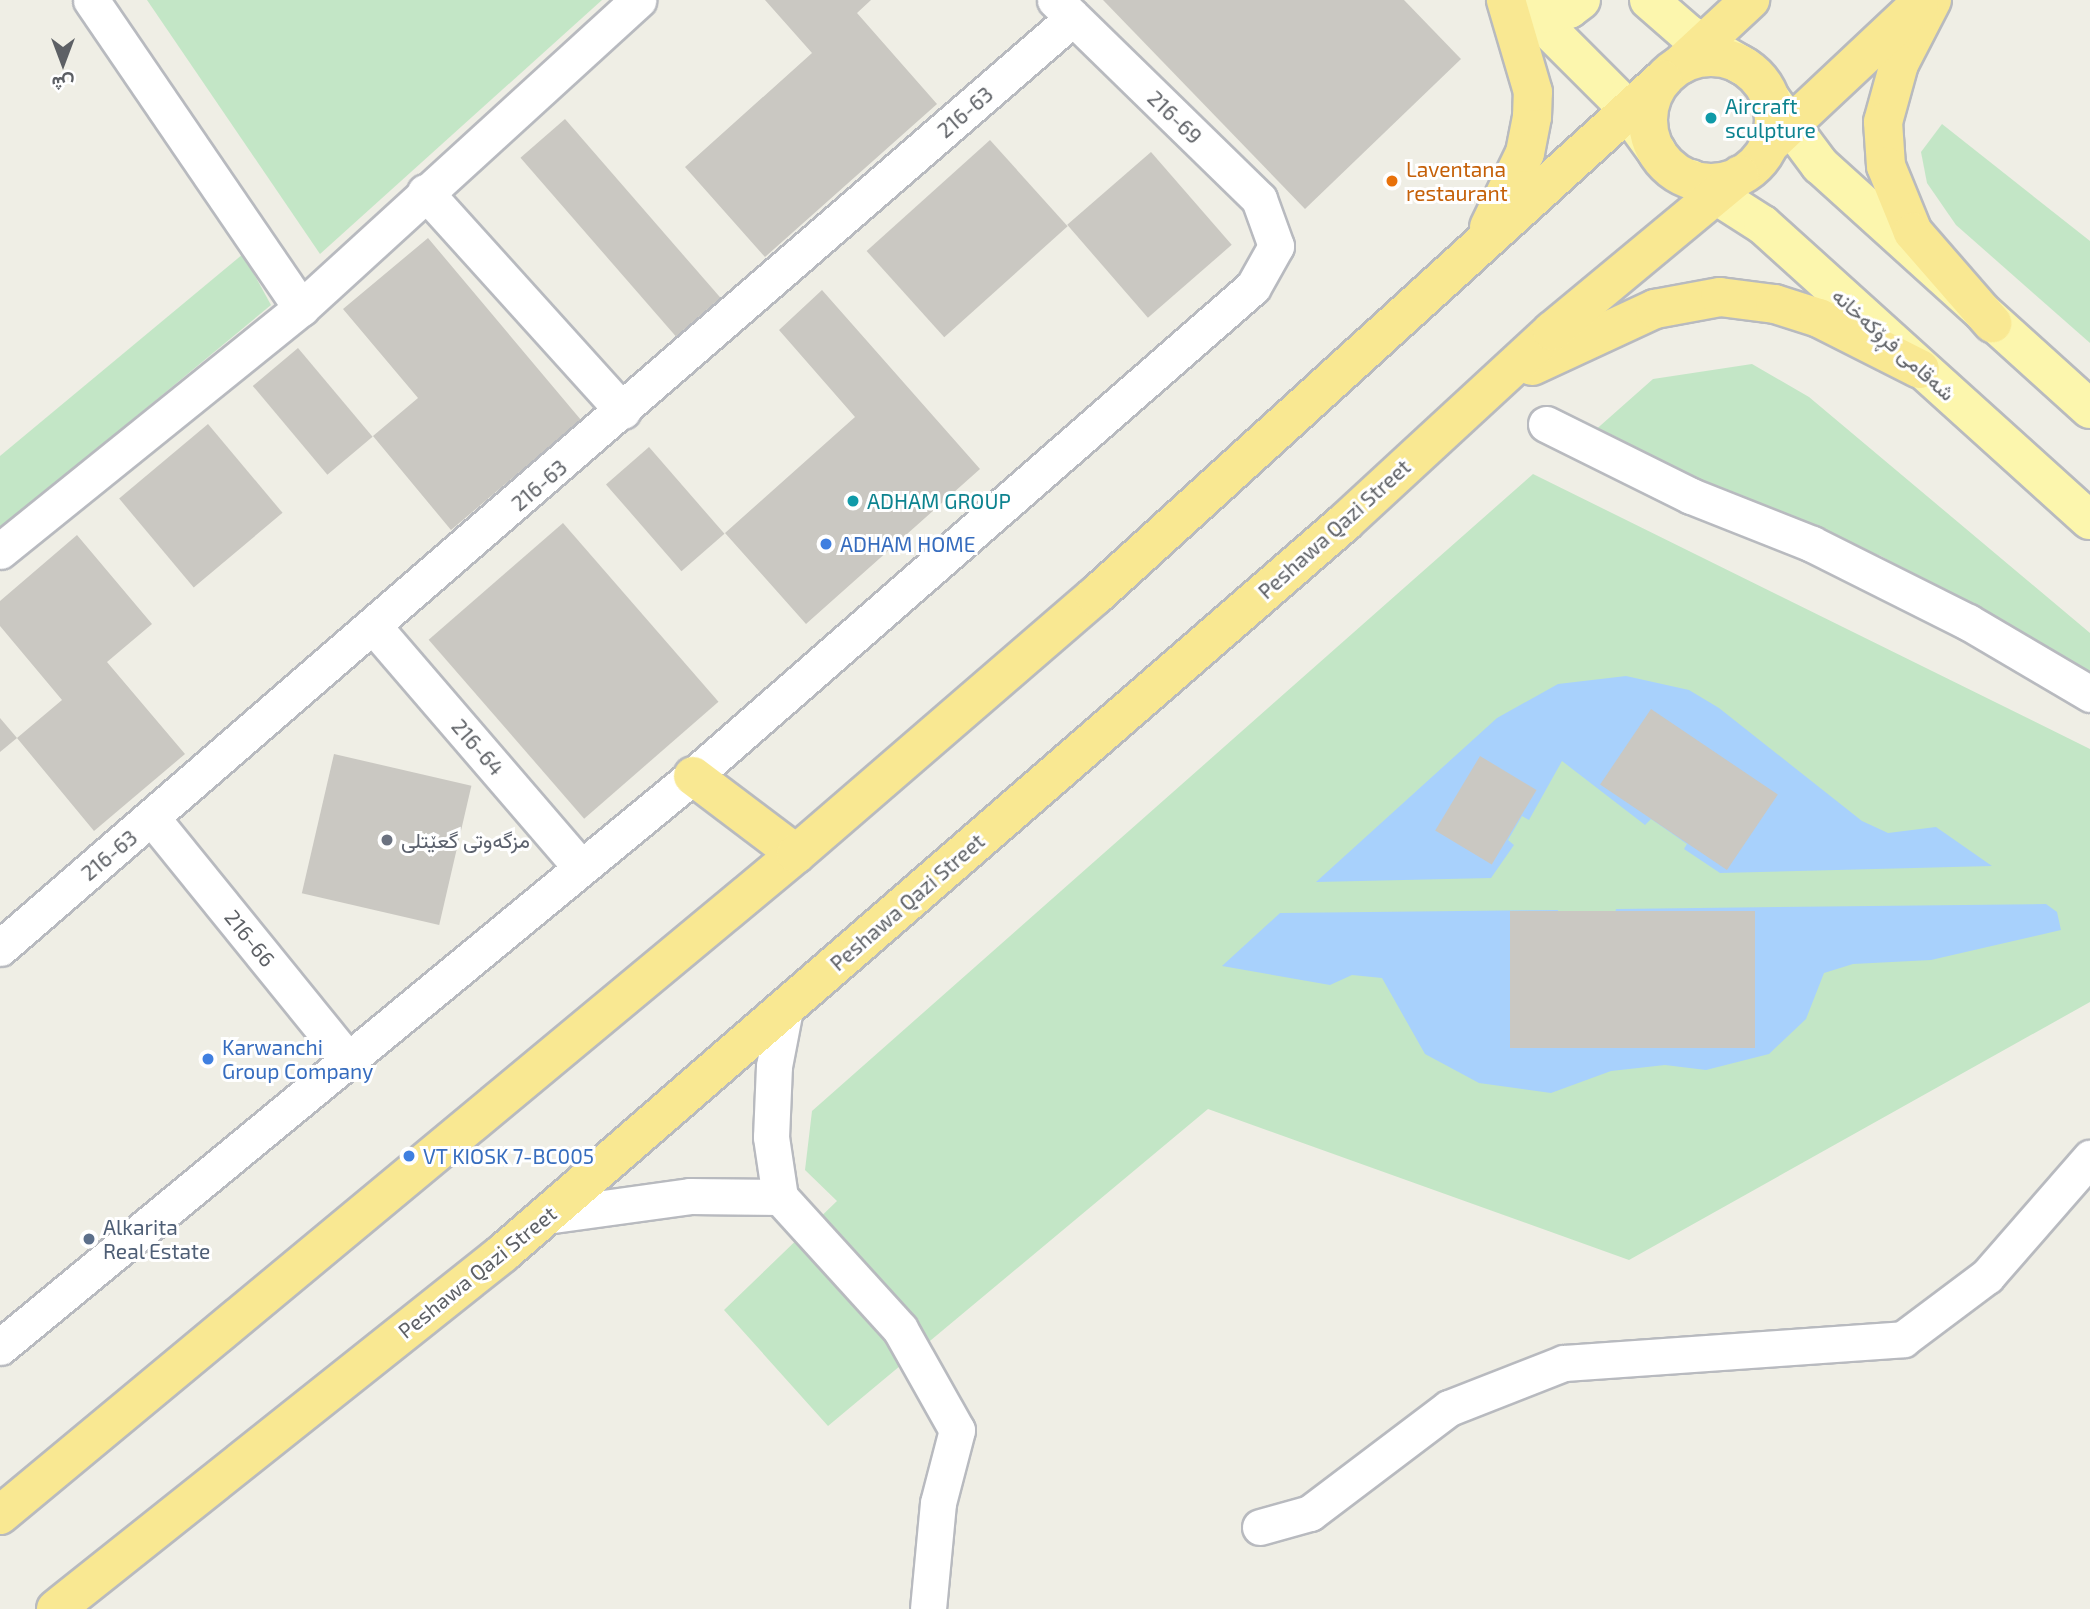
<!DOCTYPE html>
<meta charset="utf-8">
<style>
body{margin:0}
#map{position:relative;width:2090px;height:1609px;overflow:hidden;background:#efeee5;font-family:"Exo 2",Vazirmatn,sans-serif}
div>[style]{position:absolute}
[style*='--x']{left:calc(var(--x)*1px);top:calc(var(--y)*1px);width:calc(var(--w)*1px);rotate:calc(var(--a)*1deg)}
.green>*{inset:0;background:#c3e6c6}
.water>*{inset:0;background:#a8d1fc}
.building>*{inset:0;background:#cac8c2;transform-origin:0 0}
.roads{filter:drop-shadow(2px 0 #b8babf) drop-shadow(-2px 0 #b8babf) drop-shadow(0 2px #b8babf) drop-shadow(0 -2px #b8babf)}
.street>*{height:35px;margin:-17.5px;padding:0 17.5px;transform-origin:17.5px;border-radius:17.5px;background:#fff}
.primary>*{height:38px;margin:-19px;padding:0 19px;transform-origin:19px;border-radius:19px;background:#fcf6ad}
.highway>*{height:38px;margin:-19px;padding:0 19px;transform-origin:19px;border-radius:19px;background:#f9e892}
.highway>.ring{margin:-19px;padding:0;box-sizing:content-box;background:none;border:38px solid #f9e892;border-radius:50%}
.dots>*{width:19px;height:19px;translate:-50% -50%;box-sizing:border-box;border:4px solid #fff;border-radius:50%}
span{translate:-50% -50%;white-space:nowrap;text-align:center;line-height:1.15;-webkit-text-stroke:6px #fff;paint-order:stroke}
.culture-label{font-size:21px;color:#0d838f}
.left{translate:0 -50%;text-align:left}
.street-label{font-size:21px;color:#5d6065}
.food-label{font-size:21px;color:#c56008}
.shop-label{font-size:21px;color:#366cbe}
.worship-label{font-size:21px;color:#5b616d}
.service-label{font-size:21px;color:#4e5e75}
.north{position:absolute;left:28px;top:28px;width:70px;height:70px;-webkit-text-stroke:5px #fff;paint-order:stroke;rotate:180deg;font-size:19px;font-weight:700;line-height:28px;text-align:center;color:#5d6065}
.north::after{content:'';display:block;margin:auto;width:24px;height:32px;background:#5d6065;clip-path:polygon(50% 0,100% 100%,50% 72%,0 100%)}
</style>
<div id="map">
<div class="green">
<div style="clip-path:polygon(147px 0,602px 0,320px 254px)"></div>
<div style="clip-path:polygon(1942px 124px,2090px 241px,2090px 343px,1956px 225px,1927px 183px,1921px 152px)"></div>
<div style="clip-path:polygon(243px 254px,271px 305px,0 529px,0 456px)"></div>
<div style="clip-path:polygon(1752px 364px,1809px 397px,2090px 633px,2090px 678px,1881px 556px,1681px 483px,1592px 433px,1653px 379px)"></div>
<div style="clip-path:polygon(1533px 474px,2090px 749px,2090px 1002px,1629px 1260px,1208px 1109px,828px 1426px,724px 1310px,837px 1201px,805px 1170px,812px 1111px)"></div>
</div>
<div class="water">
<div style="clip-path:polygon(1626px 676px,1689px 690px,1719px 708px,1862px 821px,1888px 833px,1936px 827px,1992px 866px,1720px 873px,1684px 849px,1687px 844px,1651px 819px,1645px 825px,1562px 761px,1529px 820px,1522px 816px,1508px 840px,1514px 845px,1491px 878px,1316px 882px,1497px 718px,1558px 684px)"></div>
<div style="clip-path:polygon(2046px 904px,2057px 912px,2061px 930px,1931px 960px,1853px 964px,1824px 973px,1806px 1019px,1769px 1054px,1706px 1070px,1665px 1065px,1611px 1071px,1551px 1093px,1479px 1083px,1425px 1054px,1382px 978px,1352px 975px,1330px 985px,1222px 966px,1280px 913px,1558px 910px,1558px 915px,1615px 914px,1616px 909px)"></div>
</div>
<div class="building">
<div style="clip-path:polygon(765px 0,871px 0,857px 13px,937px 104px,765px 257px,685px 167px,812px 53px)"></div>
<div style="clip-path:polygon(1103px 0,1404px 0,1461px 59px,1305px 209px)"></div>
<div style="left:565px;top:119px;width:237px;height:59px;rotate:49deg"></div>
<div style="left:990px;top:140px;width:116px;height:166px;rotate:48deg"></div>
<div style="left:1151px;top:152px;width:123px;height:111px;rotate:49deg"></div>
<div style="clip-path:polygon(428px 238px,581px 420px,451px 530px,373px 436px,418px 398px,343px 309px)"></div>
<div style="clip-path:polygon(822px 290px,980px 469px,806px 624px,725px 533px,855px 417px,779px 330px)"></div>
<div style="left:298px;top:348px;width:116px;height:59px;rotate:50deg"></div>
<div style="left:208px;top:424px;width:116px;height:116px;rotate:50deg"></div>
<div style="left:649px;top:447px;width:115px;height:57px;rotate:49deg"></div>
<div style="left:563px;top:523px;width:237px;height:178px;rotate:49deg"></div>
<div style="clip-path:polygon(77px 535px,152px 624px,107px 662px,185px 754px,94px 831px,17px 738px,62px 700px,0 626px,0 601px)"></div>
<div style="left:1651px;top:709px;width:153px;height:91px;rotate:34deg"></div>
<div style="clip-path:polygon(0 718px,17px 738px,0 752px)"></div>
<div style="left:334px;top:754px;width:141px;height:143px;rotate:13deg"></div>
<div style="left:1480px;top:756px;width:66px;height:87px;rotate:31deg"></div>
<div style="left:1755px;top:911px;width:137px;height:245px;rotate:90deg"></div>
</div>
<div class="roads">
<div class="street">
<div style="--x:91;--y:0;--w:373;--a:55.7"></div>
<div style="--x:425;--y:192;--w:295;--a:47.9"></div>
<div style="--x:1546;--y:424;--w:162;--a:26.4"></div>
<div style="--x:1691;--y:496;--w:130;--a:21.6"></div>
<div style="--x:1812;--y:544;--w:174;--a:26.6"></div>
<div style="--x:1968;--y:622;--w:142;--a:30.5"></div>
<div style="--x:0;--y:551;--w:387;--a:-38.9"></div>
<div style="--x:301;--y:308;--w:457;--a:-42.4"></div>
<div style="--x:375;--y:628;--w:314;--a:49.3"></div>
<div style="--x:152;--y:818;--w:310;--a:51"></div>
<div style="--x:0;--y:948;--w:1420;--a:-40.92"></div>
<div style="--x:785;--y:1009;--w:58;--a:100.9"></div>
<div style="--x:774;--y:1066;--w:71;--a:92.4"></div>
<div style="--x:771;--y:1137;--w:61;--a:81.5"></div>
<div style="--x:780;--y:1197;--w:178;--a:47.7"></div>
<div style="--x:900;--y:1329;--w:116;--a:60.6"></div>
<div style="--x:957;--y:1430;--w:75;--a:104.6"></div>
<div style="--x:938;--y:1503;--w:106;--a:95.4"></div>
<div style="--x:546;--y:1216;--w:145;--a:-7.9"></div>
<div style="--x:690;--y:1196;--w:90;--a:0.6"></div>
<div style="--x:0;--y:1347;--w:898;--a:-39.49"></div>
<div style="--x:693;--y:776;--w:743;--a:-41.13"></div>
<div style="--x:1253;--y:287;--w:47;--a:-60.7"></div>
<div style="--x:1276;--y:246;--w:50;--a:-109.9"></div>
<div style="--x:1259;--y:199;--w:285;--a:-135.7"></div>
<div style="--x:1260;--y:1527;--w:52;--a:-15.6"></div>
<div style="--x:1310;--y:1513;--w:174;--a:-37.1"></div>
<div style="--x:1449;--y:1408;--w:123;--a:-21.4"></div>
<div style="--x:1564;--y:1363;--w:340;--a:-4"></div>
<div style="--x:1903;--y:1339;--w:105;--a:-36.9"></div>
<div style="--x:1987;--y:1276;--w:157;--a:-48.9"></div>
</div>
<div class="primary">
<div style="--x:1519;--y:0;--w:143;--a:45"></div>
<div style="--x:1620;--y:101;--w:63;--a:54"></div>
<div style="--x:1649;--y:0;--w:52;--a:41.1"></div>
<div style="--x:1688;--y:34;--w:66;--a:30.1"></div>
<div style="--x:1534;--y:15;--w:36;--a:-10"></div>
<div style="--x:1569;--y:9;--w:15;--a:-37"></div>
<div style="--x:1770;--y:98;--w:84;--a:53.3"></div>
<div style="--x:1820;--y:165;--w:364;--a:42.1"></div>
<div style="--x:1691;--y:179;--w:85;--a:32.6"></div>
<div style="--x:1763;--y:225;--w:440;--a:42.1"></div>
</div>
<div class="highway">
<div style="--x:1932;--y:0;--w:72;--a:117.3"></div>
<div style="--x:1899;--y:64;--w:60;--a:105.4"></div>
<div style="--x:1883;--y:122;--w:44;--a:86.1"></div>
<div style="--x:1886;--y:166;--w:71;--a:67.8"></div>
<div style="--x:1913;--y:232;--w:121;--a:49"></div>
<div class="ring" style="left:1648px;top:57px;width:88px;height:88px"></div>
<div style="--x:1680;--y:65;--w:96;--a:-42.9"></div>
<div style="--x:1768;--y:146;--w:207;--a:-43.2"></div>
<div style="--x:1489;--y:227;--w:82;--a:-64.1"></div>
<div style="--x:1525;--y:153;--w:37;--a:-79"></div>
<div style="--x:1532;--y:117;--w:25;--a:-88"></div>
<div style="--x:1533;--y:92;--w:96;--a:-106.4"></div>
<div style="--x:1532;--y:366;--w:136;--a:-24.9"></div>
<div style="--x:1655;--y:309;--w:66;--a:-10.5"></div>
<div style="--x:1720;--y:297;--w:55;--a:7.3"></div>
<div style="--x:1775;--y:304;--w:46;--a:17.7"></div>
<div style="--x:1819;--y:318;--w:113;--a:26.8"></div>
<div style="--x:693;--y:776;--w:129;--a:37.1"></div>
<div style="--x:0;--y:1515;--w:1035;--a:-39.71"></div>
<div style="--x:796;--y:854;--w:395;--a:-40.8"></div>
<div style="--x:1095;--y:596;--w:768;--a:-42.31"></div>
<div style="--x:56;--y:1609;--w:571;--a:-38.53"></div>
<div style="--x:503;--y:1253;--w:1115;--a:-40.96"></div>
<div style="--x:1345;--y:522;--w:282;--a:-42.7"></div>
<div style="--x:1552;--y:331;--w:244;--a:-39.7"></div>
</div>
</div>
<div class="dots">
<div style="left:1711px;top:118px;background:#0f9aa8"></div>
<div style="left:1392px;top:181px;background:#e8710a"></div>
<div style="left:853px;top:501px;background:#0f9aa8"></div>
<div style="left:826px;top:544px;background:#3f7fe0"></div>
<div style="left:387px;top:840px;background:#6b7280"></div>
<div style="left:208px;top:1059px;background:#3f7fe0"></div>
<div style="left:409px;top:1156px;background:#3f7fe0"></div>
<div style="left:89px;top:1239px;background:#5c6f8a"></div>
</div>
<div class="culture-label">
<span class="left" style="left:1725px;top:118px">Aircraft<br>sculpture</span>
<span class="left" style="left:867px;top:501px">ADHAM GROUP</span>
</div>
<div class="street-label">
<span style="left:965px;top:112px;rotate:-41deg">216-63</span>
<span style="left:1175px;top:117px;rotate:44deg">216-69</span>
<span style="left:1894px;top:344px;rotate:42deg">شەقامی فڕۆکەخانە</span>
<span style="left:539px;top:485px;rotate:-41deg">216-63</span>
<span style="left:1334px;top:529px;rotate:-42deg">Peshawa Qazi Street</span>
<span style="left:478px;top:747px;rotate:49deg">216-64</span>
<span style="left:109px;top:855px;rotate:-40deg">216-63</span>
<span style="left:907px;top:902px;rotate:-41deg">Peshawa Qazi Street</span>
<span style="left:250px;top:938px;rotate:51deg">216-66</span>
<span style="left:477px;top:1272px;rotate:-39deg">Peshawa Qazi Street</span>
</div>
<div class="food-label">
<span class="left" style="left:1406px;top:181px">Laventana<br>restaurant</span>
</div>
<div class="shop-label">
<span class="left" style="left:840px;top:544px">ADHAM HOME</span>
<span class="left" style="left:222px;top:1059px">Karwanchi<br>Group Company</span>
<span class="left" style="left:423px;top:1156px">VT KIOSK 7-BC005</span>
</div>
<div class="worship-label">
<span class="left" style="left:401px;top:840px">مزگەوتی گعێتلی</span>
</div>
<div class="service-label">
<span class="left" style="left:103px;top:1239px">Alkarita<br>Real Estate</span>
</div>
<div class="north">ش</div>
</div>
